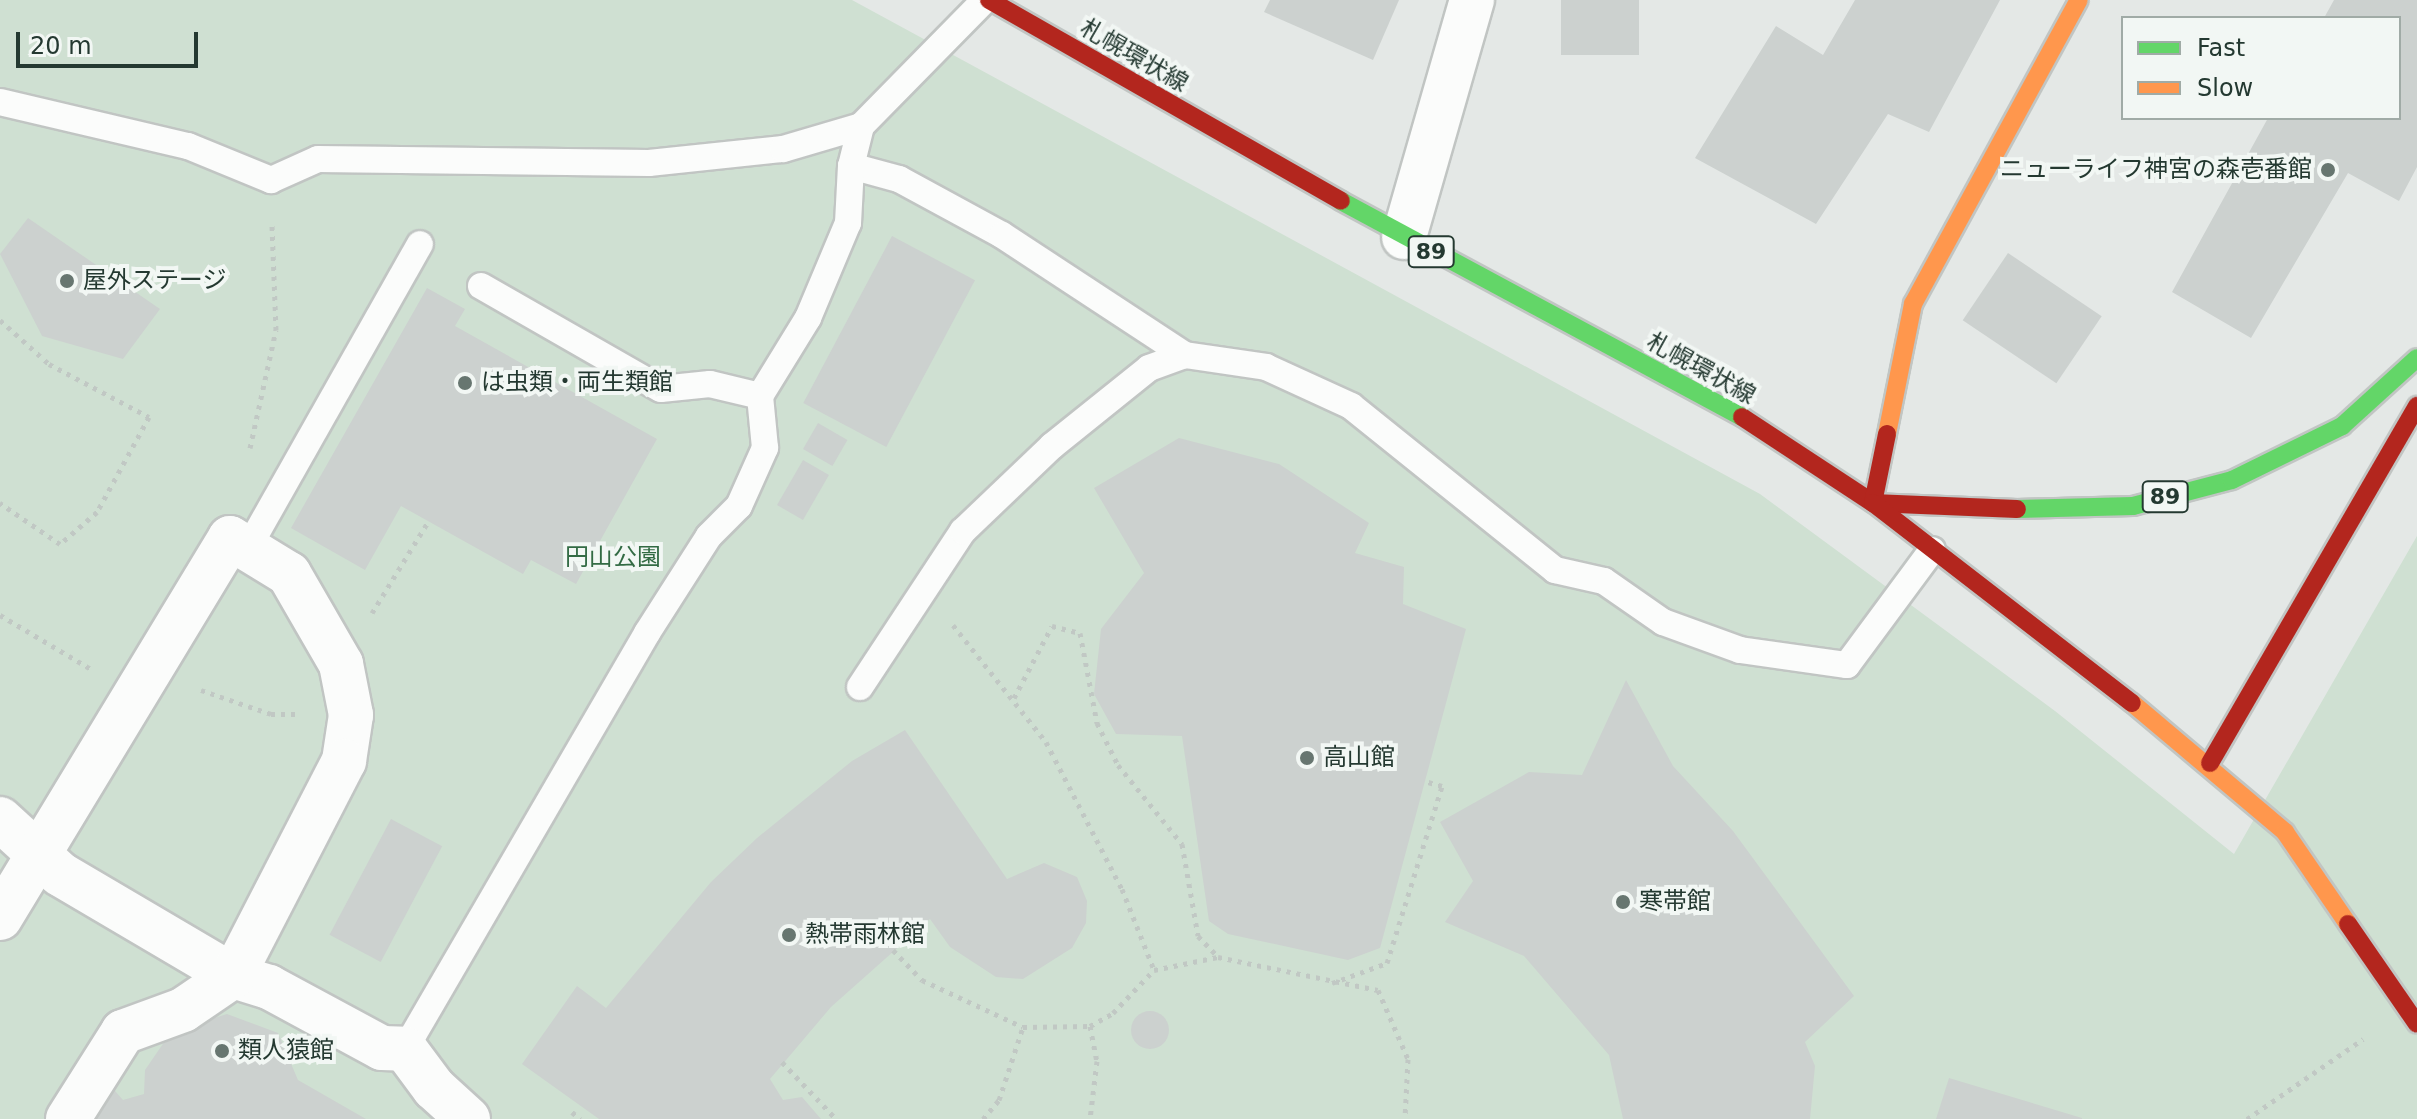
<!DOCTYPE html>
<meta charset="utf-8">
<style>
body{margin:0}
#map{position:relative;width:2417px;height:1119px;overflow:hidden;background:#e4e8e6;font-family:"DejaVu Sans","Noto Sans JP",sans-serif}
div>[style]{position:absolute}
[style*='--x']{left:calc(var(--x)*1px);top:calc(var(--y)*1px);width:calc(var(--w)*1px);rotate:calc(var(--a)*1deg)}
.green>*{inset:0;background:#cfe0d2}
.building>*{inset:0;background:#ccd1cf;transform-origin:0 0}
.round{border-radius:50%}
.path>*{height:5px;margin-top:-2.5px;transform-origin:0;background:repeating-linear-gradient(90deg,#c1c8c4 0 4px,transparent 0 10px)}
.roads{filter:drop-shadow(2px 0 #c1c5c3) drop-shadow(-2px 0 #c1c5c3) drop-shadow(0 2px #c1c5c3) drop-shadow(0 -2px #c1c5c3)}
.lane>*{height:26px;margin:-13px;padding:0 13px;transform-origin:13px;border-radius:13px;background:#fbfcfb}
.street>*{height:44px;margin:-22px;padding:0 22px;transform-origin:22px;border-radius:22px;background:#fbfcfb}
.fast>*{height:18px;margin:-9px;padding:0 9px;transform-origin:9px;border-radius:9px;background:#63d668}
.slow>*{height:18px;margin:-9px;padding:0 9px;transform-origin:9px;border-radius:9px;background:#ff974d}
.jam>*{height:18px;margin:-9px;padding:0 9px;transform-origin:9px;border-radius:9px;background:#b3261e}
.dots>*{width:22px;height:22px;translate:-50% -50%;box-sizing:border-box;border:4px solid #f2f7f4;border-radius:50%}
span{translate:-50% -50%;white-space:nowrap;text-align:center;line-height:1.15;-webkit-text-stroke:8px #f2f7f4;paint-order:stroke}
.shield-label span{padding:2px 6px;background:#f2f7f4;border:2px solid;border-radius:6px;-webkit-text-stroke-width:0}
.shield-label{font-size:22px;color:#243931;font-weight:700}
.street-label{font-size:24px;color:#243931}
.poi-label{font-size:24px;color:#243931}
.right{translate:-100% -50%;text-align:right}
.left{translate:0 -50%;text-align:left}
.park-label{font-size:24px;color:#336b44}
.legend{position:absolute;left:2121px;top:16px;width:280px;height:104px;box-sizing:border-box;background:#f2f7f4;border:2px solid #a0aba6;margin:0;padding:10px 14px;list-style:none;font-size:24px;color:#243931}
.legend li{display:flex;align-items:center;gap:16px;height:40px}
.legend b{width:40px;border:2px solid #a0aba6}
.scale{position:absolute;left:16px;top:32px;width:182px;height:36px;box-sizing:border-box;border:4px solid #243931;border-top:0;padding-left:10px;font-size:24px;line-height:28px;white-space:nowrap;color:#243931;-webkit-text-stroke:6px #f2f7f4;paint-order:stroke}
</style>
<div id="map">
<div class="green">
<div style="clip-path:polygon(0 0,852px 0,1760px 494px,2055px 711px,2234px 854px,2417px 536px,2417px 1119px,0 1119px)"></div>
</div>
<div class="building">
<div style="clip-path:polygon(1270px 0,1399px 0,1373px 60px,1264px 12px)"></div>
<div style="left:1561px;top:0;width:78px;height:55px"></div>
<div style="clip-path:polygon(1855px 0,2000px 0,1929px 132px,1888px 114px,1816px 224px,1695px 158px,1776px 26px,1823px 55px)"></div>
<div style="clip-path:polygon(2334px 0,2417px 0,2417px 167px,2399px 201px,2348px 173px,2251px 338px,2172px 292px,2268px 118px,2399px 118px,2399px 18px,2324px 18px)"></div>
<div style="clip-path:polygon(28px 218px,160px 309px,123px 359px,42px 336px,0 254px)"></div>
<div style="left:892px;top:236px;width:94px;height:189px;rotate:28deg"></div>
<div style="left:2008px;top:253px;width:113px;height:81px;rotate:34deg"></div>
<div style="clip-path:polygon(427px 288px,465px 309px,455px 326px,657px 439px,576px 584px,531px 560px,523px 574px,401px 506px,365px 570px,291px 528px)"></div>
<div style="left:818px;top:423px;width:34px;height:30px;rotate:30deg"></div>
<div style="clip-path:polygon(1179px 438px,1279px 464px,1369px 523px,1355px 553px,1404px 567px,1403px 604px,1466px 629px,1380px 948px,1348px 960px,1228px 934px,1209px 921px,1182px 736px,1116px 734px,1094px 694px,1101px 629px,1144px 573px,1094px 488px)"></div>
<div style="left:803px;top:460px;width:30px;height:52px;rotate:30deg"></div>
<div style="clip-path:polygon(1626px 680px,1673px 766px,1733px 831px,1854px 996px,1805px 1042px,1815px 1066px,1810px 1119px,1623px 1119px,1609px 1055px,1524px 956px,1445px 922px,1473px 881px,1440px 822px,1529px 772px,1582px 775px)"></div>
<div style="clip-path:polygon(905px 730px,1007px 879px,1044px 863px,1077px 877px,1087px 901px,1086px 923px,1072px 948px,1023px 979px,996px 977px,950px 947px,930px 919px,831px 1007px,770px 1079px,783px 1100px,802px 1097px,821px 1119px,599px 1119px,522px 1064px,577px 986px,606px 1008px,711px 882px,757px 838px,852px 761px)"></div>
<div style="left:391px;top:819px;width:58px;height:131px;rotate:28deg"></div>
<div class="round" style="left:1131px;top:1011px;width:38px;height:38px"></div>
<div style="clip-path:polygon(227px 1014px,278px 1033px,298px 1080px,366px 1119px,88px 1119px,108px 1083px,123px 1100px,144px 1094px,145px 1070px,171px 1032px)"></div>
<div style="clip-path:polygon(1949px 1078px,2082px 1118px,2082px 1119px,1936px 1119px)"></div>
</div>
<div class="path">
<div style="--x:0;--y:320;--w:66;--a:41.9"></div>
<div style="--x:49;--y:364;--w:113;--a:27.9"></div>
<div style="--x:149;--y:417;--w:108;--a:118.7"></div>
<div style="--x:97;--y:512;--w:49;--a:139.1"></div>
<div style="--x:60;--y:544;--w:73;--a:-145.7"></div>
<div style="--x:250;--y:448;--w:121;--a:-77.6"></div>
<div style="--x:276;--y:330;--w:105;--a:-92.2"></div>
<div style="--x:372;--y:613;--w:107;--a:-58.4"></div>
<div style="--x:0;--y:615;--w:106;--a:30.7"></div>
<div style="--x:953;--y:625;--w:149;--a:51.5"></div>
<div style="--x:1046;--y:742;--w:165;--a:62.7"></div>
<div style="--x:1122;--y:889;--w:87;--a:68.4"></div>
<div style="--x:201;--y:690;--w:74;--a:18.9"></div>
<div style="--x:271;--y:714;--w:27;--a:0"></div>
<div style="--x:1014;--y:698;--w:81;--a:-62.2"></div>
<div style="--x:1052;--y:626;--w:29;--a:14"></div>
<div style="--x:1080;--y:633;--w:92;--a:79.3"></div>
<div style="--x:1097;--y:723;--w:47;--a:63.4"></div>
<div style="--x:1118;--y:765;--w:102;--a:51"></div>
<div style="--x:1182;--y:844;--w:93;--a:80.1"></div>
<div style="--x:1198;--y:936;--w:29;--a:46"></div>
<div style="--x:893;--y:950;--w:42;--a:46"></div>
<div style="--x:922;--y:980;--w:111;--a:25"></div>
<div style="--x:1332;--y:983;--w:59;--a:-20"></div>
<div style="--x:1387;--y:963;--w:185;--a:-72.7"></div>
<div style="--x:1442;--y:786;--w:19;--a:-164"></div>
<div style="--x:1090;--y:1026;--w:26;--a:-29"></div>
<div style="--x:1113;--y:1013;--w:59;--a:-46.4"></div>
<div style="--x:1154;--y:970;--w:65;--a:-11.5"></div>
<div style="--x:1218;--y:957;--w:163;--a:11.7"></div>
<div style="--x:1378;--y:990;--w:75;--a:66.5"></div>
<div style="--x:1408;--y:1059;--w:60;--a:92.9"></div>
<div style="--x:782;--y:1062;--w:79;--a:46.5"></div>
<div style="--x:572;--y:1112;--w:11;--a:41"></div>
<div style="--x:983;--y:1119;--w:25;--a:-50"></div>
<div style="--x:999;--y:1100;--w:77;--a:-71.8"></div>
<div style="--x:1023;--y:1027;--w:67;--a:-0.9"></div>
<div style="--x:1090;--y:1026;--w:36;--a:79"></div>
<div style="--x:1097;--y:1061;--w:58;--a:96.9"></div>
<div style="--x:2247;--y:1119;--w:141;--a:-34.6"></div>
</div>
<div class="roads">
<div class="lane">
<div style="--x:0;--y:102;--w:193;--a:13.2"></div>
<div style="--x:188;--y:146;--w:90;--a:22.3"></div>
<div style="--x:271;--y:180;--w:51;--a:-24.1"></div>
<div style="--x:318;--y:159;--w:331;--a:0.7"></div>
<div style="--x:649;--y:163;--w:135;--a:-6"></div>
<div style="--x:783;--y:149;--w:81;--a:-16.4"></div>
<div style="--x:861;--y:126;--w:177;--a:-45.5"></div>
<div style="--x:861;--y:126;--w:41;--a:104"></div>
<div style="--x:851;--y:166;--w:50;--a:15.2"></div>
<div style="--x:899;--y:179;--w:117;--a:28.5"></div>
<div style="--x:1002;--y:235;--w:219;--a:33.3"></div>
<div style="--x:1185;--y:355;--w:82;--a:8.4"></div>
<div style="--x:1266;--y:367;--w:94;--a:24.6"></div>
<div style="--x:1351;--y:406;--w:262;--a:38.8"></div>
<div style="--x:1555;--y:570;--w:50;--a:12.7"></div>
<div style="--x:1604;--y:581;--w:72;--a:34.8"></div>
<div style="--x:1663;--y:622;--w:82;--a:20"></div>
<div style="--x:1740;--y:650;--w:108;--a:8"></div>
<div style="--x:1847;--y:665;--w:143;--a:-53.5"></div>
<div style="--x:481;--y:286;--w:207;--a:29.8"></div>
<div style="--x:661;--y:389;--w:49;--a:-5.8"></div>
<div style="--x:710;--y:384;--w:51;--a:13.5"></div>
<div style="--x:248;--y:548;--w:349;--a:-60.5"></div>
<div style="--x:860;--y:687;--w:187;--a:-56.6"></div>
<div style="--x:963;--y:531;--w:123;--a:-43.7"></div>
<div style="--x:1052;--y:446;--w:124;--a:-38.8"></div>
<div style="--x:1149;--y:368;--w:38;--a:-20"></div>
<div style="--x:405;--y:1049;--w:481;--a:-59.8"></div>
<div style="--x:647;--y:633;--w:115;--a:-57.4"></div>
<div style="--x:709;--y:536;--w:42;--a:-45"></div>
<div style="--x:739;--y:506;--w:64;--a:-65.9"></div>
<div style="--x:765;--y:448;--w:52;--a:-95.5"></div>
<div style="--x:760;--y:396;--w:92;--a:-58.4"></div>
<div style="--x:808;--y:318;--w:103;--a:-67.2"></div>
<div style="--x:848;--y:223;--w:57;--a:-87"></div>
</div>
<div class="street">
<div style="--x:1404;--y:237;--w:247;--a:-74"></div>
<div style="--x:0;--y:819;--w:81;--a:42.5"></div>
<div style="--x:60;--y:874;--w:201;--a:30.5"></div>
<div style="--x:233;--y:976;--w:38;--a:17"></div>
<div style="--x:269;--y:987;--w:128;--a:28.4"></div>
<div style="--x:382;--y:1048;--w:23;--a:2"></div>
<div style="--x:405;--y:1049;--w:49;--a:53.4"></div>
<div style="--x:434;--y:1088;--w:46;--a:42.4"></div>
<div style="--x:0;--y:918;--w:444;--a:-58.8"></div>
<div style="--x:230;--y:538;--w:69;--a:31.4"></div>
<div style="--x:289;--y:574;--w:104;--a:60"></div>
<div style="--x:341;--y:664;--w:52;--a:78.9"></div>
<div style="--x:351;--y:715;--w:47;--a:98.7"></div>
<div style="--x:344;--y:761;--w:242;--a:117.3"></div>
<div style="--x:233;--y:976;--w:60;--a:145.8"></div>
<div style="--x:183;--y:1010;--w:64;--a:159.9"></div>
<div style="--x:123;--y:1032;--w:103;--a:122.3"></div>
</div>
<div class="fast">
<div style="--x:1341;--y:201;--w:455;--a:28.3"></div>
<div style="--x:2017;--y:509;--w:116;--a:-1.5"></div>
<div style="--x:2133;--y:506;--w:102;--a:-14.7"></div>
<div style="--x:2232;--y:480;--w:123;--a:-26.1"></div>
<div style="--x:2342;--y:426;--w:101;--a:-42.2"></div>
</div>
<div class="slow">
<div style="--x:1887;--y:434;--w:133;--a:-78.7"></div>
<div style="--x:1913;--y:304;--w:346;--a:-61.4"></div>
<div style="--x:2132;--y:703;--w:200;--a:40.1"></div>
<div style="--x:2285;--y:832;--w:112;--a:55.6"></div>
</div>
<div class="jam">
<div style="--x:989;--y:0;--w:405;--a:29.7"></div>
<div style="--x:1742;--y:417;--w:157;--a:33.3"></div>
<div style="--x:1873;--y:503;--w:144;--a:2.4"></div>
<div style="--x:1887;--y:434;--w:70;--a:101.5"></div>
<div style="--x:1873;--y:503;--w:327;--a:37.7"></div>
<div style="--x:2210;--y:763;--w:413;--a:-59.9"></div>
<div style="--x:2348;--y:924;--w:121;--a:55.4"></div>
</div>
</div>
<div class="dots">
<div style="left:2328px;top:170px;background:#677670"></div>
<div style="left:67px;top:281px;background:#677670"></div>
<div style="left:465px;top:383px;background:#677670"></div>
<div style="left:1307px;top:758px;background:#677670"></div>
<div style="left:1623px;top:902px;background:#677670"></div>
<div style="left:789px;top:935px;background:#677670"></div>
<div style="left:222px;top:1051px;background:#677670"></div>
</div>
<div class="shield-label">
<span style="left:1431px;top:252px">89</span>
<span style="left:2165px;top:497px">89</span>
</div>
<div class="street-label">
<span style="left:1134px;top:56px;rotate:30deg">札幌環状線</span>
<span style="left:1701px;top:369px;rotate:29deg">札幌環状線</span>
</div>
<div class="poi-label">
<span class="right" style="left:2312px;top:170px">ニューライフ神宮の森壱番館</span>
<span class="left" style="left:83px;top:281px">屋外ステージ</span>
<span class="left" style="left:481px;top:383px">は虫類・両生類館</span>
<span class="left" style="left:1323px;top:758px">高山館</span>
<span class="left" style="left:1639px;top:902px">寒帯館</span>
<span class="left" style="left:805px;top:935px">熱帯雨林館</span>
<span class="left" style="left:238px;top:1051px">類人猿館</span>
</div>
<div class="park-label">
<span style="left:613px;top:558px">円山公園</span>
</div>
<ul class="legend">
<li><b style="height:10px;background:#63d668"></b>Fast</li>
<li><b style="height:10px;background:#ff974d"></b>Slow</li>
</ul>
<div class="scale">20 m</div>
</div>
